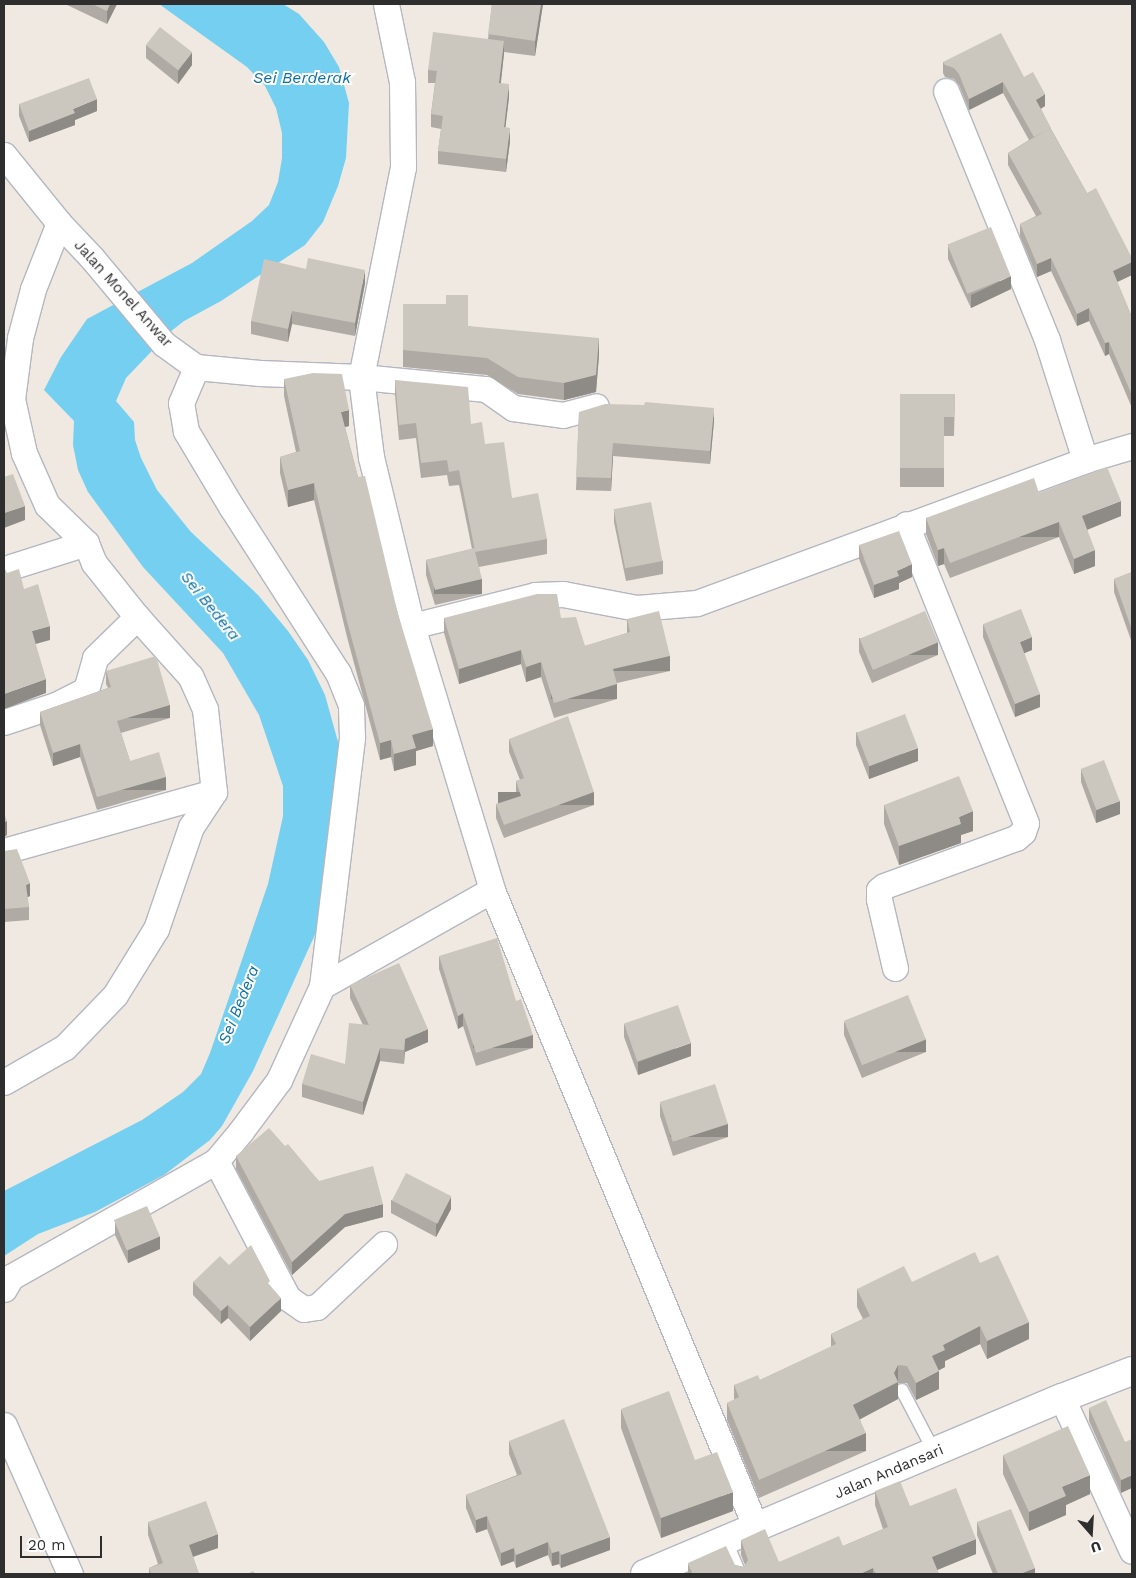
<!DOCTYPE html>
<style>
body{margin:0}
#map{position:relative;width:1136px;height:1578px;overflow:hidden;background:#efe9e1;font-family:"Work Sans",sans-serif}
div>[style]{position:absolute}
[style*='--x']{left:calc(var(--x)*1px);top:calc(var(--y)*1px);width:calc(var(--w)*1px);rotate:calc(var(--a)*1deg)}
.water>*{inset:0;background:#75cff0}
.roads{filter:drop-shadow(1px 0 #b4b7c1) drop-shadow(-1px 0 #b4b7c1) drop-shadow(0 1px #b4b7c1) drop-shadow(0 -1px #b4b7c1)}
.lane>*{height:12px;margin:-6px;padding:0 6px;transform-origin:6px;border-radius:6px;background:#fff}
.street>*{height:25px;margin:-12.5px;padding:0 12.5px;transform-origin:12.5px;border-radius:12.5px;background:#fff}
.secondary>*{height:28px;margin:-14px;padding:0 14px;transform-origin:14px;border-radius:14px;background:#fff}
.wall>*{inset:0;background:#afaba4}
.shaded-wall>*{inset:0;background:#8e8b86;transform-origin:0 0}
.building>*{inset:0;background:#cbc7bf;transform-origin:0 0}
span{translate:-50% -50%;white-space:nowrap;text-align:center;line-height:1.15;-webkit-text-stroke:4px #fff;paint-order:stroke}
.street-label{font-size:15px;color:#2e2e2e}
.water-label{font-size:16px;color:#0d6fa3;font-style:italic}
.frame{position:absolute;inset:0;border:5px solid #2e2e2e;pointer-events:none}
.north{position:absolute;left:1066px;top:1508px;width:50px;height:50px;-webkit-text-stroke:4px #fff;paint-order:stroke;rotate:161deg;font-size:14px;font-weight:700;line-height:20px;text-align:center;color:#2e2e2e}
.north::after{content:'';display:block;margin:auto;width:18px;height:22px;background:#2e2e2e;clip-path:polygon(50% 0,100% 100%,50% 72%,0 100%)}
.scale{position:absolute;left:20px;top:1536px;width:82px;height:22px;box-sizing:border-box;border:2px solid #2e2e2e;border-top:0;padding-left:6px;font-size:15px;line-height:18px;white-space:nowrap;color:#2e2e2e;-webkit-text-stroke:4px #fff;paint-order:stroke}
</style>
<div id="map">
<div class="water">
<div style="clip-path:polygon(159px 4px,283px 4px,299px 14px,324px 42px,339px 67px,349px 103px,346px 158px,338px 186px,323px 222px,305px 245px,221px 301px,184px 321px,170px 332px,126px 378px,116px 401px,134px 422px,135px 440px,141px 458px,157px 490px,191px 532px,258px 595px,288px 631px,308px 660px,325px 695px,340px 749px,318px 928px,253px 1071px,222px 1126px,210px 1140px,164px 1175px,95px 1212px,38px 1234px,4px 1256px,4px 1191px,142px 1120px,183px 1092px,201px 1074px,210px 1053px,268px 884px,283px 816px,283px 786px,259px 715px,223px 653px,143px 567px,88px 492px,78px 470px,73px 445px,74px 421px,44px 390px,61px 357px,87px 319px,192px 263px,252px 221px,269px 205px,278px 182px,282px 158px,282px 133px,276px 108px,265px 86px,247px 67px)"></div>
</div>
<div class="roads">
<div class="lane">
<div style="--x:902;--y:1390;--w:71;--a:62.4"></div>
<div style="--x:726;--y:1541;--w:36;--a:67"></div>
</div>
<div class="street">
<div style="--x:386;--y:4;--w:80;--a:78.4"></div>
<div style="--x:402;--y:82;--w:85;--a:89.3"></div>
<div style="--x:403;--y:167;--w:214;--a:101.3"></div>
<div style="--x:361;--y:377;--w:81;--a:82.9"></div>
<div style="--x:371;--y:457;--w:174;--a:76.4"></div>
<div style="--x:412;--y:626;--w:127;--a:-14.1"></div>
<div style="--x:535;--y:595;--w:28;--a:-2"></div>
<div style="--x:563;--y:594;--w:75;--a:10.7"></div>
<div style="--x:637;--y:608;--w:60;--a:-4.8"></div>
<div style="--x:697;--y:603;--w:414;--a:-20.2"></div>
<div style="--x:1085;--y:460;--w:49;--a:-16.6"></div>
<div style="--x:946;--y:91;--w:269;--a:67.9"></div>
<div style="--x:1047;--y:340;--w:126;--a:72.4"></div>
<div style="--x:4;--y:155;--w:87;--a:51"></div>
<div style="--x:59;--y:223;--w:48;--a:46.7"></div>
<div style="--x:92;--y:258;--w:112;--a:50.1"></div>
<div style="--x:164;--y:344;--w:39;--a:36"></div>
<div style="--x:196;--y:367;--w:64;--a:5.4"></div>
<div style="--x:260;--y:373;--w:101;--a:2.3"></div>
<div style="--x:361;--y:377;--w:126;--a:5.5"></div>
<div style="--x:486;--y:389;--w:33;--a:35"></div>
<div style="--x:513;--y:408;--w:50;--a:8"></div>
<div style="--x:563;--y:415;--w:34;--a:-15"></div>
<div style="--x:4;--y:569;--w:86;--a:-17.6"></div>
<div style="--x:412;--y:626;--w:276;--a:73.1"></div>
<div style="--x:492;--y:890;--w:690;--a:67.52"></div>
<div style="--x:4;--y:722;--w:57;--a:-18.4"></div>
<div style="--x:58;--y:704;--w:31;--a:-27"></div>
<div style="--x:86;--y:690;--w:33;--a:-74"></div>
<div style="--x:95;--y:658;--w:59;--a:-44.3"></div>
<div style="--x:4;--y:851;--w:218;--a:-15.7"></div>
<div style="--x:895;--y:968;--w:71;--a:-103.1"></div>
<div style="--x:879;--y:899;--w:9;--a:-90"></div>
<div style="--x:879;--y:890;--w:6;--a:-39"></div>
<div style="--x:884;--y:886;--w:140;--a:-20"></div>
<div style="--x:1016;--y:838;--w:9;--a:-41"></div>
<div style="--x:1023;--y:832;--w:9;--a:-72"></div>
<div style="--x:1026;--y:823;--w:322;--a:-111.9"></div>
<div style="--x:322;--y:986;--w:195;--a:-29.5"></div>
<div style="--x:4;--y:1082;--w:70;--a:-29.8"></div>
<div style="--x:65;--y:1047;--w:72;--a:-46.1"></div>
<div style="--x:115;--y:995;--w:78;--a:-58.2"></div>
<div style="--x:156;--y:929;--w:108;--a:-71.1"></div>
<div style="--x:191;--y:827;--w:42;--a:-56.7"></div>
<div style="--x:214;--y:792;--w:83;--a:-96.2"></div>
<div style="--x:205;--y:709;--w:36;--a:-114"></div>
<div style="--x:190;--y:676;--w:79;--a:-131.9"></div>
<div style="--x:137;--y:617;--w:69;--a:-128.5"></div>
<div style="--x:94;--y:563;--w:22;--a:-112"></div>
<div style="--x:86;--y:543;--w:54;--a:-135.7"></div>
<div style="--x:47;--y:505;--w:57;--a:-113.9"></div>
<div style="--x:24;--y:453;--w:55;--a:-102.5"></div>
<div style="--x:12;--y:399;--w:62;--a:-82.5"></div>
<div style="--x:20;--y:338;--w:51;--a:-75.1"></div>
<div style="--x:33;--y:289;--w:71;--a:-68.5"></div>
<div style="--x:216;--y:1161;--w:155;--a:62.3"></div>
<div style="--x:288;--y:1298;--w:19;--a:35"></div>
<div style="--x:304;--y:1309;--w:13;--a:-9"></div>
<div style="--x:317;--y:1307;--w:92;--a:-43.2"></div>
<div style="--x:4;--y:1289;--w:14;--a:-60"></div>
<div style="--x:11;--y:1277;--w:236;--a:-29.5"></div>
<div style="--x:216;--y:1161;--w:39;--a:-50"></div>
<div style="--x:241;--y:1131;--w:64;--a:-53.3"></div>
<div style="--x:279;--y:1080;--w:103;--a:-65.4"></div>
<div style="--x:322;--y:986;--w:251;--a:-83.1"></div>
<div style="--x:352;--y:737;--w:32;--a:-92"></div>
<div style="--x:351;--y:705;--w:35;--a:-112"></div>
<div style="--x:338;--y:673;--w:196;--a:-122.7"></div>
<div style="--x:232;--y:508;--w:90;--a:-120.9"></div>
<div style="--x:186;--y:431;--w:28;--a:-100"></div>
<div style="--x:181;--y:403;--w:39;--a:-67"></div>
<div style="--x:1062;--y:1398;--w:168;--a:65.4"></div>
<div style="--x:4;--y:1425;--w:163;--a:66.1"></div>
</div>
<div class="secondary">
<div style="--x:645;--y:1574;--w:453;--a:-22.9"></div>
<div style="--x:1062;--y:1398;--w:75;--a:-21.1"></div>
</div>
</div>
<div class="wall">
<div style="clip-path:polygon(65px 4px,117px 4px,107px 24px)"></div>
<div style="clip-path:polygon(492px 4px,543px 4px,535px 56px,504px 52px,501px 83px,509px 97px,505px 127px,510px 141px,506px 172px,438px 164px,438px 151px,441px 129px,431px 127px,431px 114px,435px 83px,428px 83px,428px 70px,488px 39px)"></div>
<div style="clip-path:polygon(146px 45px,192px 65px,178px 84px,146px 58px)"></div>
<div style="clip-path:polygon(943px 62px,1024px 77px,1045px 106px,1041px 109px,1051px 129px,1087px 193px,1132px 258px,1132px 275px,1117px 282px,1132px 317px,1132px 408px,1109px 354px,1105px 356px,1089px 321px,1077px 326px,1051px 271px,1037px 277px,1020px 236px,1020px 224px,1036px 216px,1008px 165px,1008px 153px,1029px 140px,1003px 93px,969px 110px,959px 85px,954px 79px,945px 77px,943px 73px)"></div>
<div style="clip-path:polygon(19px 104px,97px 111px,75px 120px,75px 125px,29px 142px,19px 116px)"></div>
<div style="clip-path:polygon(948px 246px,1011px 289px,971px 308px,948px 259px)"></div>
<div style="clip-path:polygon(365px 283px,355px 336px,292px 324px,288px 342px,251px 334px,251px 321px)"></div>
<div style="clip-path:polygon(403px 304px,468px 326px,599px 355px,596px 392px,564px 400px,518px 394px,487px 375px,403px 367px)"></div>
<div style="clip-path:polygon(284px 379px,349px 426px,345px 427px,358px 477px,398px 614px,433px 746px,416px 751px,416px 765px,394px 771px,391px 757px,380px 760px,347px 637px,314px 500px,288px 507px,280px 473px,280px 457px,296px 452px,284px 396px)"></div>
<div style="clip-path:polygon(395px 380px,471px 424px,485px 444px,512px 498px,547px 539px,547px 554px,479px 567px,482px 594px,435px 605px,426px 575px,426px 560px,472px 549px,459px 485px,449px 486px,447px 475px,421px 478px,416px 438px,399px 440px,395px 395px)"></div>
<div style="clip-path:polygon(900px 394px,955px 394px,954px 436px,944px 436px,944px 487px,900px 487px)"></div>
<div style="clip-path:polygon(579px 412px,714px 421px,710px 464px,613px 456px,611px 491px,576px 490px)"></div>
<div style="clip-path:polygon(1039px 493px,1121px 516px,1087px 529px,1095px 566px,1074px 574px,1059px 537px,950px 578px,944px 564px,938px 566px,926px 534px,926px 518px)"></div>
<div style="clip-path:polygon(614px 509px,663px 561px,663px 574px,626px 581px,614px 522px)"></div>
<div style="clip-path:polygon(859px 545px,912px 577px,899px 583px,899px 589px,874px 598px,859px 559px)"></div>
<div style="clip-path:polygon(1132px 572px,1132px 643px,1114px 592px,1114px 579px)"></div>
<div style="clip-path:polygon(444px 618px,561px 618px,585px 646px,627px 633px,627px 619px,670px 671px,617px 683px,617px 699px,554px 718px,541px 677px,526px 682px,521px 664px,459px 684px,444px 633px)"></div>
<div style="clip-path:polygon(983px 624px,1032px 650px,1024px 653px,1040px 707px,1015px 717px,983px 637px)"></div>
<div style="clip-path:polygon(859px 638px,938px 655px,872px 683px,859px 652px)"></div>
<div style="clip-path:polygon(106px 671px,170px 718px,121px 733px,130px 761px,166px 790px,97px 810px,80px 757px,53px 766px,40px 725px,40px 712px,108px 688px,106px 684px)"></div>
<div style="clip-path:polygon(856px 732px,918px 761px,869px 779px,856px 745px)"></div>
<div style="clip-path:polygon(509px 739px,594px 805px,504px 838px,496px 818px,496px 804px,517px 797px,516px 794px,516px 781px,520px 780px,509px 752px)"></div>
<div style="clip-path:polygon(1081px 769px,1120px 814px,1096px 823px,1081px 782px)"></div>
<div style="clip-path:polygon(884px 805px,973px 831px,961px 835px,961px 843px,899px 865px,884px 824px)"></div>
<div style="clip-path:polygon(4px 851px,30px 896px,27px 897px,29px 907px,29px 920px,4px 922px)"></div>
<div style="clip-path:polygon(439px 956px,516px 1001px,533px 1048px,476px 1066px,463px 1026px,458px 1029px,439px 969px)"></div>
<div style="clip-path:polygon(350px 985px,428px 1042px,405px 1052px,404px 1064px,380px 1061px,363px 1115px,302px 1097px,302px 1084px,345px 1064px,363px 1025px,350px 998px)"></div>
<div style="clip-path:polygon(844px 1022px,926px 1052px,862px 1078px,844px 1035px)"></div>
<div style="clip-path:polygon(624px 1024px,691px 1056px,638px 1075px,624px 1037px)"></div>
<div style="clip-path:polygon(660px 1103px,728px 1137px,673px 1156px,660px 1116px)"></div>
<div style="clip-path:polygon(285px 1146px,319px 1181px,383px 1217px,345px 1227px,292px 1275px,236px 1169px,236px 1156px)"></div>
<div style="clip-path:polygon(391px 1200px,451px 1209px,436px 1237px,391px 1213px)"></div>
<div style="clip-path:polygon(115px 1222px,160px 1249px,128px 1263px,115px 1235px)"></div>
<div style="clip-path:polygon(980px 1263px,1029px 1339px,987px 1359px,980px 1344px,945px 1361px,945px 1367px,939px 1370px,939px 1389px,916px 1400px,907px 1383px,898px 1383px,898px 1399px,860px 1419px,866px 1451px,759px 1498px,727px 1420px,727px 1403px,734px 1400px,734px 1385px,760px 1380px,831px 1347px,831px 1334px,863px 1319px,857px 1307px,857px 1289px,912px 1282px)"></div>
<div style="clip-path:polygon(229px 1265px,270px 1286px,281px 1311px,250px 1341px,228px 1318px,221px 1324px,193px 1295px,193px 1282px)"></div>
<div style="clip-path:polygon(1089px 1408px,1125px 1442px,1121px 1493px,1089px 1421px)"></div>
<div style="clip-path:polygon(621px 1409px,695px 1460px,733px 1511px,661px 1538px,621px 1428px)"></div>
<div style="clip-path:polygon(509px 1441px,610px 1550px,561px 1568px,559px 1564px,552px 1566px,548px 1555px,516px 1568px,514px 1561px,501px 1566px,487px 1529px,476px 1533px,466px 1508px,466px 1495px,517px 1475px,509px 1454px)"></div>
<div style="clip-path:polygon(1003px 1455px,1090px 1494px,1066px 1505px,1066px 1515px,1029px 1531px,1003px 1474px)"></div>
<div style="clip-path:polygon(875px 1491px,910px 1506px,976px 1554px,937px 1570px,939px 1574px,693px 1574px,735px 1565px,744px 1567px,745px 1565px,741px 1555px,741px 1540px,779px 1562px,843px 1546px,883px 1529px,875px 1505px)"></div>
<div style="clip-path:polygon(148px 1522px,218px 1548px,193px 1557px,199px 1574px,149px 1574px,149px 1568px,158px 1564px,148px 1535px)"></div>
<div style="clip-path:polygon(977px 1522px,1035px 1574px,993px 1574px,977px 1535px)"></div>
<div style="clip-path:polygon(688px 1563px,693px 1574px,688px 1574px)"></div>
</div>
<div class="shaded-wall">
<div style="clip-path:polygon(110px 4px,117px 4px,107px 24px,107px 11px)"></div>
<div style="clip-path:polygon(541px 4px,543px 4px,535px 56px,535px 41px)"></div>
<div style="clip-path:polygon(504px 41px,504px 54px,499px 96px,499px 83px)"></div>
<div style="clip-path:polygon(192px 52px,192px 65px,178px 84px,178px 71px)"></div>
<div style="clip-path:polygon(1003px 82px,1003px 93px,969px 110px,969px 99px)"></div>
<div style="clip-path:polygon(509px 84px,509px 97px,504px 140px,504px 127px)"></div>
<div style="clip-path:polygon(1045px 94px,1045px 106px,1036px 111px,1036px 100px)"></div>
<div style="clip-path:polygon(97px 99px,97px 111px,75px 120px,75px 125px,29px 142px,29px 131px,73px 109px)"></div>
<div style="clip-path:polygon(510px 128px,510px 141px,506px 172px,506px 159px)"></div>
<div style="clip-path:polygon(1051px 258px,1051px 271px,1037px 277px,1037px 264px)"></div>
<div style="clip-path:polygon(1132px 262px,1132px 275px,1113px 284px,1113px 271px)"></div>
<div style="clip-path:polygon(365px 270px,365px 283px,355px 336px,355px 323px)"></div>
<div style="clip-path:polygon(1011px 276px,1011px 289px,971px 308px,971px 295px)"></div>
<div style="clip-path:polygon(1089px 308px,1089px 321px,1077px 326px,1077px 314px)"></div>
<div style="clip-path:polygon(292px 311px,292px 324px,288px 342px,288px 329px)"></div>
<div style="clip-path:polygon(599px 338px,599px 355px,596px 392px,564px 400px,564px 383px)"></div>
<div style="clip-path:polygon(1109px 342px,1109px 354px,1105px 356px,1105px 343px)"></div>
<div style="clip-path:polygon(714px 408px,714px 421px,710px 464px,710px 451px)"></div>
<div style="clip-path:polygon(349px 410px,349px 426px,341px 428px,341px 412px)"></div>
<div style="clip-path:polygon(613px 443px,613px 456px,611px 491px,611px 478px)"></div>
<div style="clip-path:polygon(314px 483px,314px 500px,288px 507px,288px 490px)"></div>
<div style="clip-path:polygon(1121px 501px,1121px 516px,1082px 532px,1082px 516px)"></div>
<div style="clip-path:polygon(25px 506px,25px 520px,4px 528px,4px 513px)"></div>
<div style="left:1059px;top:522px;width:15px;height:116px;rotate:90deg"></div>
<div style="clip-path:polygon(944px 548px,944px 564px,938px 566px,938px 550px)"></div>
<div style="clip-path:polygon(1095px 550px,1095px 566px,1074px 574px,1074px 559px)"></div>
<div style="clip-path:polygon(912px 564px,912px 577px,899px 583px,899px 589px,874px 598px,874px 585px,897px 571px)"></div>
<div style="left:482px;top:579px;width:15px;height:48px;rotate:90deg"></div>
<div style="clip-path:polygon(50px 626px,50px 640px,32px 645px,32px 631px)"></div>
<div style="clip-path:polygon(1032px 637px,1032px 650px,1020px 655px,1020px 642px)"></div>
<div style="left:938px;top:642px;width:13px;height:72px;rotate:90deg"></div>
<div style="clip-path:polygon(521px 650px,521px 664px,459px 684px,459px 669px)"></div>
<div style="left:670px;top:656px;width:15px;height:58px;rotate:90deg"></div>
<div style="clip-path:polygon(541px 662px,541px 677px,526px 682px,526px 667px)"></div>
<div style="clip-path:polygon(46px 679px,46px 693px,4px 709px,4px 694px)"></div>
<div style="left:617px;top:684px;width:15px;height:66px;rotate:90deg"></div>
<div style="clip-path:polygon(1040px 694px,1040px 707px,1015px 717px,1015px 704px)"></div>
<div style="left:170px;top:705px;width:13px;height:55px;rotate:90deg"></div>
<div style="clip-path:polygon(433px 729px,433px 746px,416px 751px,416px 765px,394px 771px,394px 754px,412px 735px)"></div>
<div style="clip-path:polygon(391px 740px,391px 757px,380px 760px,380px 743px)"></div>
<div style="clip-path:polygon(80px 744px,80px 757px,53px 766px,53px 753px)"></div>
<div style="clip-path:polygon(918px 748px,918px 761px,869px 779px,869px 766px)"></div>
<div style="left:166px;top:777px;width:13px;height:72px;rotate:90deg"></div>
<div style="left:594px;top:792px;width:13px;height:96px;rotate:90deg"></div>
<div style="clip-path:polygon(1120px 801px,1120px 814px,1096px 823px,1096px 810px)"></div>
<div style="clip-path:polygon(973px 811px,973px 831px,961px 835px,961px 843px,899px 865px,899px 846px,959px 817px)"></div>
<div style="clip-path:polygon(7px 821px,7px 835px,4px 837px,4px 822px)"></div>
<div style="clip-path:polygon(30px 883px,30px 896px,26px 898px,26px 885px)"></div>
<div style="clip-path:polygon(463px 1013px,463px 1026px,458px 1029px,458px 1016px)"></div>
<div style="clip-path:polygon(428px 1029px,428px 1042px,405px 1052px,404px 1064px,405px 1039px)"></div>
<div style="left:533px;top:1035px;width:13px;height:60px;rotate:90deg"></div>
<div style="left:926px;top:1039px;width:13px;height:69px;rotate:90deg"></div>
<div style="clip-path:polygon(691px 1043px,691px 1056px,638px 1075px,638px 1062px)"></div>
<div style="clip-path:polygon(380px 1048px,380px 1061px,363px 1115px,363px 1102px)"></div>
<div style="left:728px;top:1124px;width:13px;height:58px;rotate:90deg"></div>
<div style="clip-path:polygon(451px 1196px,451px 1209px,436px 1237px,436px 1224px)"></div>
<div style="clip-path:polygon(383px 1204px,383px 1217px,345px 1227px,292px 1275px,292px 1262px,345px 1214px)"></div>
<div style="clip-path:polygon(160px 1236px,160px 1249px,128px 1263px,128px 1250px)"></div>
<div style="clip-path:polygon(281px 1298px,281px 1311px,250px 1341px,250px 1327px)"></div>
<div style="clip-path:polygon(228px 1305px,228px 1318px,221px 1324px,221px 1311px)"></div>
<div style="clip-path:polygon(1029px 1322px,1029px 1339px,987px 1359px,987px 1341px)"></div>
<div style="clip-path:polygon(980px 1326px,980px 1344px,945px 1361px,945px 1367px,932px 1374px,932px 1356px,943px 1345px)"></div>
<div style="clip-path:polygon(898px 1365px,898px 1399px,853px 1423px,853px 1405px,894px 1373px)"></div>
<div style="clip-path:polygon(939px 1371px,939px 1389px,916px 1400px,916px 1383px)"></div>
<div style="left:866px;top:1433px;width:18px;height:117px;rotate:90deg"></div>
<div style="clip-path:polygon(1090px 1475px,1090px 1494px,1066px 1505px,1066px 1515px,1029px 1531px,1029px 1512px,1062px 1487px)"></div>
<div style="clip-path:polygon(1132px 1475px,1132px 1488px,1121px 1493px,1121px 1480px)"></div>
<div style="clip-path:polygon(733px 1492px,733px 1511px,661px 1538px,661px 1518px)"></div>
<div style="clip-path:polygon(487px 1516px,487px 1529px,476px 1533px,476px 1520px)"></div>
<div style="clip-path:polygon(218px 1534px,218px 1548px,189px 1558px,189px 1545px)"></div>
<div style="clip-path:polygon(610px 1537px,610px 1550px,561px 1568px,561px 1555px)"></div>
<div style="clip-path:polygon(976px 1539px,976px 1554px,932px 1572px,932px 1557px)"></div>
<div style="clip-path:polygon(548px 1542px,548px 1555px,516px 1568px,516px 1555px)"></div>
<div style="clip-path:polygon(514px 1548px,514px 1561px,501px 1566px,501px 1553px)"></div>
<div style="clip-path:polygon(559px 1551px,559px 1564px,552px 1566px,552px 1553px)"></div>
<div style="clip-path:polygon(873px 1568px,873px 1574px,860px 1574px)"></div>
<div style="clip-path:polygon(1035px 1568px,1035px 1574px,1020px 1574px)"></div>
</div>
<div class="building">
<div style="clip-path:polygon(92px 4px,110px 4px,107px 11px)"></div>
<div style="clip-path:polygon(492px 4px,541px 4px,535px 41px,488px 34px)"></div>
<div style="left:160px;top:27px;width:41px;height:23px;rotate:38deg"></div>
<div style="clip-path:polygon(433px 32px,504px 41px,499px 83px,509px 84px,504px 127px,510px 128px,506px 159px,438px 151px,443px 116px,431px 114px,437px 71px,428px 70px)"></div>
<div style="clip-path:polygon(1001px 33px,1024px 77px,1033px 72px,1045px 94px,1036px 100px,1051px 128px,1034px 137px,1003px 82px,969px 99px,959px 74px,954px 68px,945px 65px,943px 62px)"></div>
<div style="clip-path:polygon(89px 78px,97px 99px,73px 109px,75px 113px,29px 131px,19px 104px)"></div>
<div style="clip-path:polygon(1050px 128px,1087px 193px,1096px 188px,1132px 258px,1132px 262px,1113px 271px,1132px 317px,1132px 395px,1109px 342px,1105px 343px,1089px 308px,1077px 314px,1051px 258px,1037px 264px,1020px 224px,1042px 214px,1008px 153px)"></div>
<div style="left:991px;top:227px;width:53px;height:47px;rotate:68deg"></div>
<div style="clip-path:polygon(308px 258px,365px 270px,355px 323px,292px 311px,288px 329px,251px 321px,264px 259px,306px 269px)"></div>
<div style="clip-path:polygon(446px 295px,468px 295px,468px 326px,599px 338px,596px 375px,564px 383px,518px 377px,487px 358px,403px 350px,403px 304px,446px 304px)"></div>
<div style="clip-path:polygon(313px 373px,342px 374px,349px 410px,341px 412px,358px 477px,365px 476px,398px 614px,433px 729px,412px 735px,416px 748px,394px 754px,391px 740px,380px 743px,347px 621px,314px 483px,288px 490px,280px 457px,300px 451px,284px 379px)"></div>
<div style="clip-path:polygon(395px 380px,468px 387px,471px 424px,482px 422px,485px 444px,504px 442px,512px 498px,538px 493px,547px 539px,475px 552px,482px 579px,435px 590px,426px 560px,474px 548px,475px 551px,459px 470px,449px 472px,447px 460px,421px 463px,416px 423px,399px 425px)"></div>
<div style="clip-path:polygon(900px 394px,955px 394px,954px 417px,944px 417px,944px 468px,900px 468px)"></div>
<div style="clip-path:polygon(645px 402px,714px 408px,710px 451px,613px 443px,611px 478px,576px 477px,579px 412px,605px 404px,644px 405px)"></div>
<div style="clip-path:polygon(1107px 467px,1121px 501px,1082px 516px,1095px 550px,1074px 559px,1059px 522px,950px 563px,944px 548px,938px 550px,926px 518px,1034px 478px,1039px 493px)"></div>
<div style="clip-path:polygon(13px 474px,25px 506px,4px 513px,4px 477px)"></div>
<div style="left:651px;top:502px;width:60px;height:38px;rotate:79deg"></div>
<div style="clip-path:polygon(899px 531px,912px 564px,897px 571px,899px 576px,874px 585px,859px 545px)"></div>
<div style="clip-path:polygon(4px 568px,5px 569px,7px 573px,19px 569px,24px 589px,38px 584px,50px 626px,32px 631px,46px 679px,4px 694px)"></div>
<div style="clip-path:polygon(1132px 572px,1132px 630px,1114px 579px)"></div>
<div style="clip-path:polygon(537px 594px,557px 594px,561px 618px,576px 617px,585px 646px,630px 632px,627px 619px,659px 611px,670px 656px,613px 669px,617px 684px,554px 703px,541px 662px,526px 667px,521px 650px,459px 669px,444px 618px)"></div>
<div style="clip-path:polygon(1021px 609px,1032px 637px,1020px 642px,1040px 694px,1015px 704px,983px 624px)"></div>
<div style="left:925px;top:611px;width:34px;height:71px;rotate:67deg"></div>
<div style="clip-path:polygon(156px 656px,170px 705px,117px 721px,130px 761px,159px 752px,166px 777px,97px 797px,80px 744px,53px 753px,40px 712px,111px 687px,106px 671px)"></div>
<div style="left:905px;top:714px;width:36px;height:52px;rotate:69deg"></div>
<div style="clip-path:polygon(568px 716px,594px 792px,504px 825px,496px 804px,521px 796px,516px 781px,524px 778px,509px 739px)"></div>
<div style="left:1104px;top:760px;width:44px;height:25px;rotate:69deg"></div>
<div style="clip-path:polygon(959px 776px,973px 811px,959px 817px,961px 824px,899px 846px,884px 805px)"></div>
<div style="clip-path:polygon(4px 813px,7px 821px,4px 822px)"></div>
<div style="clip-path:polygon(17px 849px,30px 883px,26px 885px,29px 907px,4px 909px,4px 851px)"></div>
<div style="clip-path:polygon(497px 938px,516px 1001px,521px 999px,533px 1035px,476px 1053px,463px 1013px,458px 1016px,439px 956px)"></div>
<div style="clip-path:polygon(399px 963px,428px 1029px,405px 1039px,404px 1050px,380px 1048px,363px 1102px,302px 1084px,311px 1054px,345px 1064px,349px 1023px,369px 1025px,350px 985px)"></div>
<div style="left:908px;top:995px;width:48px;height:69px;rotate:68deg"></div>
<div style="left:678px;top:1005px;width:40px;height:57px;rotate:71deg"></div>
<div style="left:715px;top:1084px;width:42px;height:58px;rotate:72deg"></div>
<div style="clip-path:polygon(269px 1128px,285px 1146px,288px 1144px,319px 1181px,373px 1166px,383px 1204px,345px 1214px,292px 1262px,236px 1156px)"></div>
<div style="left:406px;top:1173px;width:51px;height:31px;rotate:27deg"></div>
<div style="left:147px;top:1206px;width:33px;height:36px;rotate:67deg"></div>
<div style="clip-path:polygon(251px 1245px,270px 1281px,268px 1283px,281px 1298px,250px 1327px,228px 1305px,221px 1311px,193px 1282px,220px 1256px,229px 1265px)"></div>
<div style="clip-path:polygon(975px 1252px,980px 1263px,998px 1255px,1029px 1322px,987px 1341px,980px 1326px,943px 1345px,945px 1350px,932px 1356px,939px 1371px,916px 1383px,907px 1366px,898px 1365px,894px 1373px,898px 1382px,853px 1405px,866px 1433px,759px 1480px,727px 1403px,739px 1397px,734px 1385px,758px 1375px,760px 1380px,836px 1344px,831px 1334px,870px 1316px,857px 1289px,904px 1266px,912px 1282px)"></div>
<div style="clip-path:polygon(669px 1391px,695px 1460px,717px 1452px,733px 1492px,661px 1518px,621px 1409px)"></div>
<div style="clip-path:polygon(1106px 1400px,1125px 1442px,1132px 1439px,1132px 1475px,1121px 1480px,1089px 1408px)"></div>
<div style="clip-path:polygon(564px 1419px,610px 1537px,561px 1555px,559px 1551px,552px 1553px,548px 1542px,516px 1555px,514px 1548px,501px 1553px,487px 1516px,476px 1520px,466px 1495px,522px 1474px,509px 1441px)"></div>
<div style="clip-path:polygon(1068px 1426px,1090px 1475px,1062px 1487px,1066px 1496px,1029px 1512px,1003px 1455px)"></div>
<div style="clip-path:polygon(900px 1481px,910px 1506px,956px 1488px,976px 1539px,932px 1557px,939px 1574px,876px 1574px,873px 1568px,860px 1574px,693px 1574px,688px 1563px,726px 1546px,735px 1565px,744px 1567px,748px 1560px,741px 1540px,765px 1529px,779px 1562px,839px 1536px,843px 1546px,888px 1527px,875px 1491px)"></div>
<div style="clip-path:polygon(206px 1501px,218px 1534px,189px 1545px,199px 1574px,151px 1574px,149px 1568px,163px 1563px,148px 1522px)"></div>
<div style="clip-path:polygon(1011px 1509px,1035px 1568px,1020px 1574px,998px 1574px,977px 1522px)"></div>
<div style="clip-path:polygon(253px 1571px,255px 1574px,247px 1574px)"></div>
</div>
<div class="street-label">
<span style="left:123px;top:294px;rotate:48deg">Jalan Monel Anwar</span>
<span style="left:889px;top:1472px;rotate:-23deg">Jalan Andansari</span>
</div>
<div class="water-label">
<span style="left:302px;top:78px">Sei Berderak</span>
<span style="left:210px;top:606px;rotate:51deg">Sei Bedera</span>
<span style="left:239px;top:1005px;rotate:-68deg">Sei Bedera</span>
</div>
<div class="frame"></div>
<div class="north">U</div>
<div class="scale">20 m</div>
</div>
